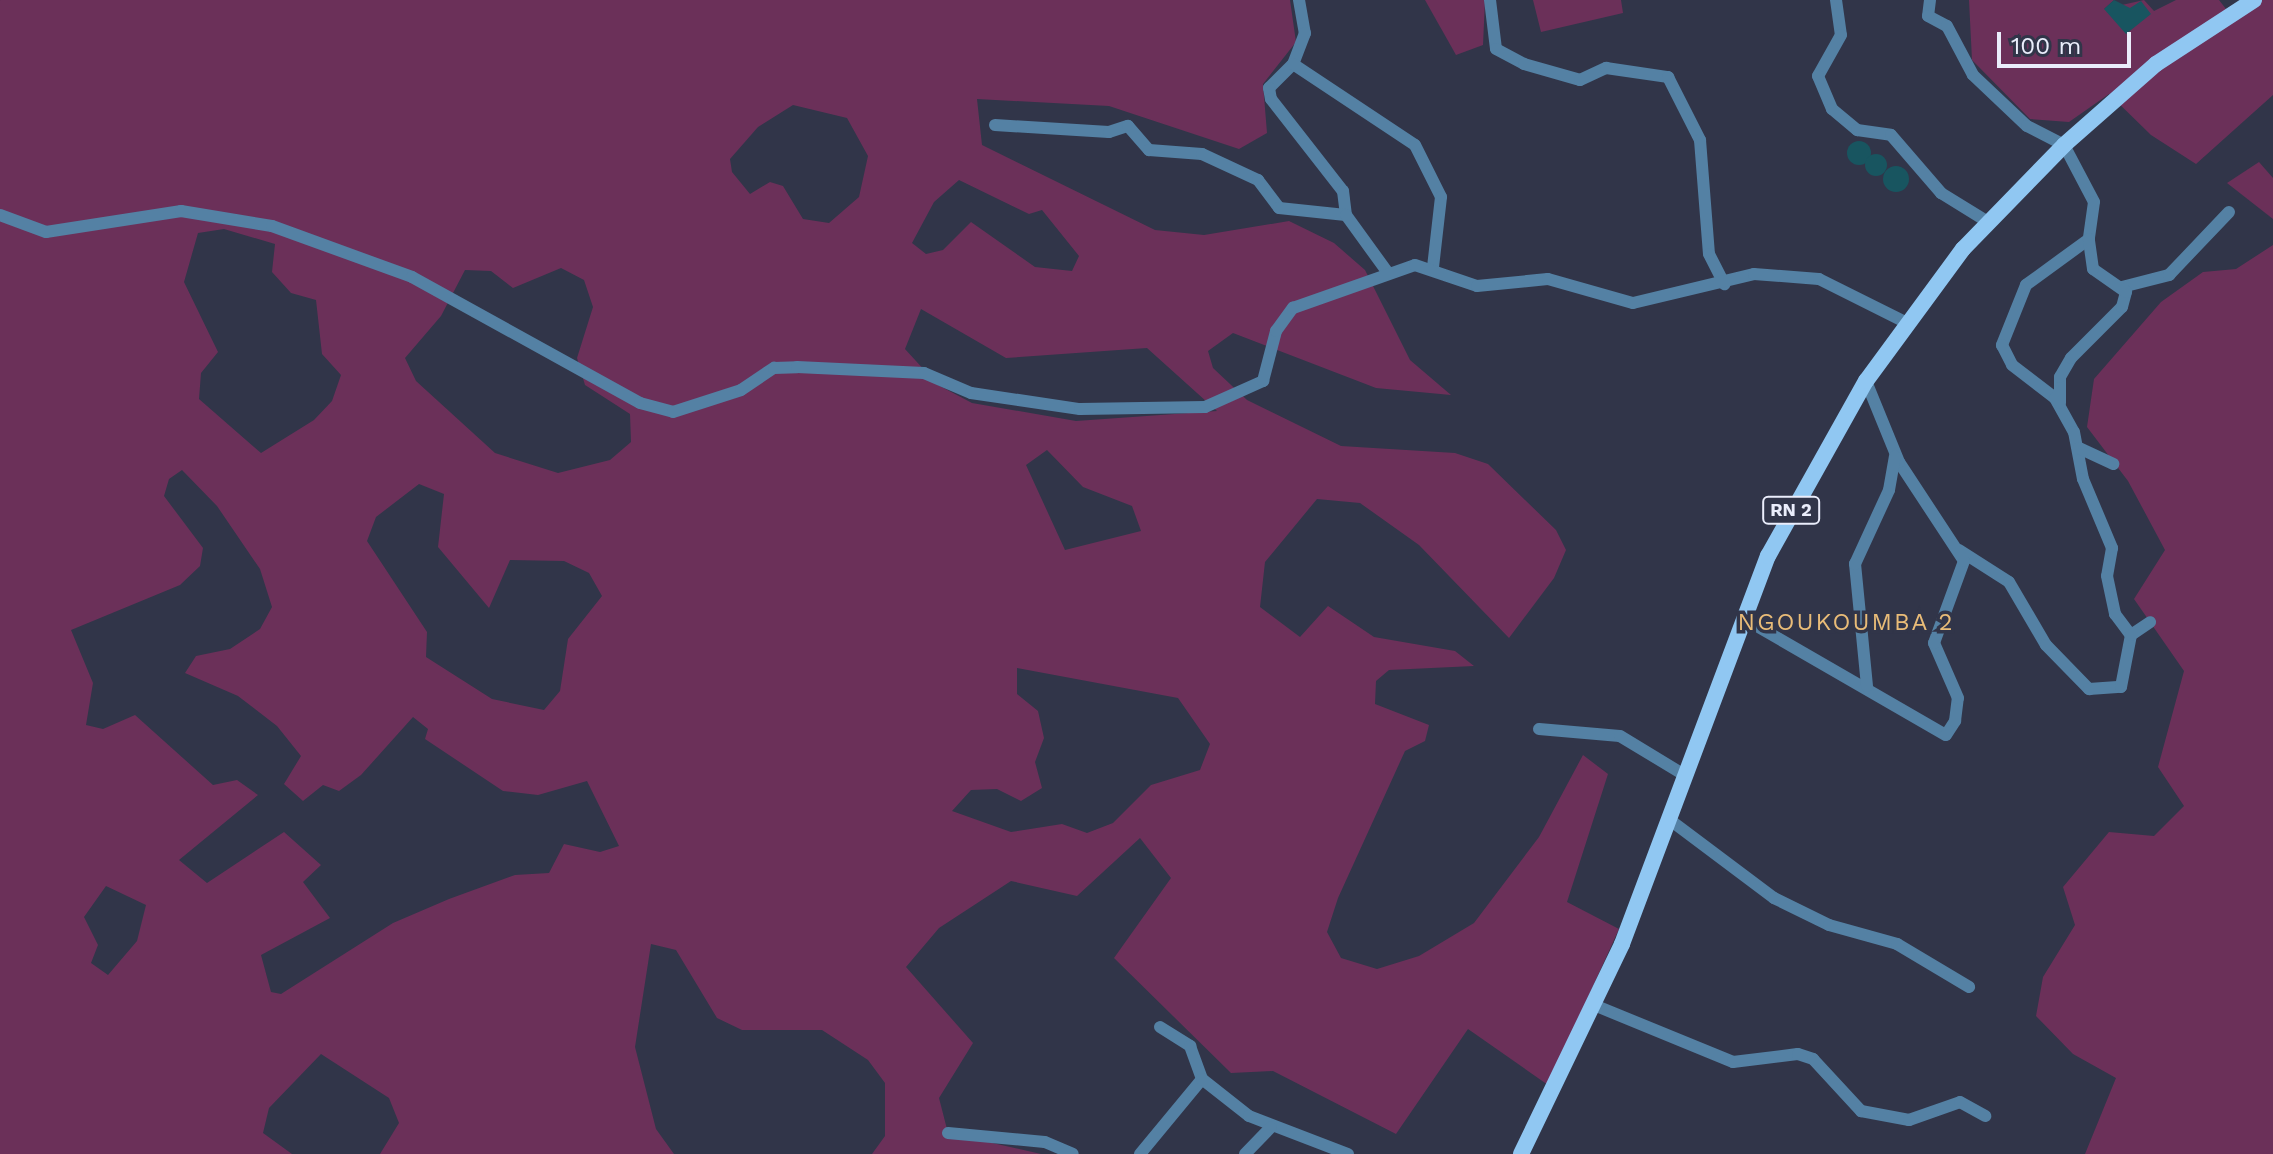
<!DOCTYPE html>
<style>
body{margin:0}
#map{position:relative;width:2273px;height:1154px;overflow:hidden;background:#313549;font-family:"Work Sans",sans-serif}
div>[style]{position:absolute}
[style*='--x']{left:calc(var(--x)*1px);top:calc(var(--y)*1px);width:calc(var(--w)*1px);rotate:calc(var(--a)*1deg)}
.green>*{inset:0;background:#6b3059}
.water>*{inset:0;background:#185560}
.round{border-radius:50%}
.minor>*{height:12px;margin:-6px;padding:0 6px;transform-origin:6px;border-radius:6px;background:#5481a4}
.major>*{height:16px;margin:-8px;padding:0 8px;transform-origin:8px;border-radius:8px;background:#90c7f2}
span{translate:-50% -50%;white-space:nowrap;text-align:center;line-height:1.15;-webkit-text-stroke:7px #313549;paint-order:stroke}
.shield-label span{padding:2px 6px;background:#313549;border:2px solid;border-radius:6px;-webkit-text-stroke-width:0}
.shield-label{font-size:18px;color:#eaedfb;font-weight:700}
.quarter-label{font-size:24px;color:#e9bc78;letter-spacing:2px}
.scale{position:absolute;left:1997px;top:32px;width:134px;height:36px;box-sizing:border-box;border:4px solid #eaedfb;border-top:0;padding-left:10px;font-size:24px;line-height:28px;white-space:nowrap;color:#eaedfb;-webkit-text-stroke:6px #313549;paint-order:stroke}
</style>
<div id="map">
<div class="green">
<div style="clip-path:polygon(evenodd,0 0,1290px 0,1296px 42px,1263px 84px,1267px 133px,1239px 149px,1109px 106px,977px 99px,982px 145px,1155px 230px,1204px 235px,1289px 221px,1334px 243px,1365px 270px,1410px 360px,1451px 395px,1376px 388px,1233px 333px,1208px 351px,1213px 368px,1247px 400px,1341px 446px,1455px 453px,1488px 464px,1556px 530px,1566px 550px,1554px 578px,1509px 638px,1419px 545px,1360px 503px,1317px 499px,1265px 562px,1260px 607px,1300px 637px,1328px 606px,1374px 637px,1455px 651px,1474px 666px,1389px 670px,1376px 681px,1375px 704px,1429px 725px,1425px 741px,1405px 751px,1338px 898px,1327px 932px,1341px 958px,1377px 969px,1419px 956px,1474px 923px,1539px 837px,1583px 755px,1608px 774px,1567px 902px,1619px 929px,1548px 1085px,1468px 1029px,1396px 1134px,1273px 1071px,1231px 1073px,1114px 958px,1171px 878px,1140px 838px,1077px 896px,1011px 881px,939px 928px,906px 967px,973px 1043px,939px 1098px,948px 1133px,1041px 1154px,872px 1154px,885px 1136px,885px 1083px,868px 1060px,822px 1030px,742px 1030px,717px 1018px,676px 950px,651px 944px,635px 1047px,656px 1129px,674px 1154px,380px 1154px,399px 1123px,389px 1098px,321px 1054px,269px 1108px,263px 1133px,292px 1154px,0 1154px,0 0,793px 105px,847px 118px,868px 156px,859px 197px,829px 223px,803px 219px,783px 186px,770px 182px,750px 194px,732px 172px,730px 159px,758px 127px,793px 105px,0 0,959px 180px,1029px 214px,1042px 210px,1079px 256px,1072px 271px,1035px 267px,971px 222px,943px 250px,926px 254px,912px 243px,934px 202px,959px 180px,0 0,224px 229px,275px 244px,272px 272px,291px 293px,316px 300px,322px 354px,341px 375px,332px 401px,314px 420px,261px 453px,199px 399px,201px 373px,218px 352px,184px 282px,198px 233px,224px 229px,0 0,561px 268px,584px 280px,593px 307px,577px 358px,585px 385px,630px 414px,631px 442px,610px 460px,558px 473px,495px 453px,416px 381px,405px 358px,441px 316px,465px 270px,491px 271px,513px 288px,561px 268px,0 0,921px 309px,1006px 358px,1147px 348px,1217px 411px,1076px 421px,972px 403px,938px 385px,905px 349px,921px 309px,0 0,1047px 450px,1083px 487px,1132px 506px,1141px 531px,1065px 550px,1026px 465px,1047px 450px,0 0,182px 470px,217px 506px,260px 569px,272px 607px,260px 629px,230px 649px,196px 656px,185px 673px,238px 696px,277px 726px,301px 756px,284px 784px,303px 801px,323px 785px,339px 791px,361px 775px,413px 717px,428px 729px,425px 739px,503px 791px,538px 795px,587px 781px,619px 846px,600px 852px,564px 844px,549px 873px,515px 875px,449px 899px,393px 923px,281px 994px,271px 992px,261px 955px,330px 918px,303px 882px,321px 865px,284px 832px,207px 883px,179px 860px,258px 795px,237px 780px,213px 785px,135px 715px,103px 729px,86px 725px,93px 683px,71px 630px,180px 585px,200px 566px,203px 548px,164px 496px,169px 479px,182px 470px,0 0,419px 484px,444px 494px,438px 547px,489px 608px,510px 560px,564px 561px,589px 573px,602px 596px,568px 639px,560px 691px,544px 710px,492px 699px,426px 657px,427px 632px,367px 541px,376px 517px,419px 484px,0 0,1017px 668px,1178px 698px,1210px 744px,1200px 770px,1151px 785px,1113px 823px,1087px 833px,1062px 824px,1011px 832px,952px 811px,971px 790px,997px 789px,1021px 801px,1042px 788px,1035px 762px,1044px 738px,1038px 711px,1017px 694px,1017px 668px,0 0,106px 886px,146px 905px,137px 941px,108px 975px,91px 963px,98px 945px,84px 917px,106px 886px)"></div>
<div style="clip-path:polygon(1425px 0,1485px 0,1483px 45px,1456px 55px)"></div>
<div style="clip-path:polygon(1533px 0,1621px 0,1623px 13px,1541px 32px)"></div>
<div style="clip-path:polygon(1969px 0,2114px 0,2104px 9px,2144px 0,2154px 11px,2176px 0,2219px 0,2226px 9px,2242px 0,2273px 0,2273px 95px,2196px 164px,2151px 135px,2109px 94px,2069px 122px,2030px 119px,1972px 60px)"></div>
<div style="clip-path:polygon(2259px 162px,2273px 178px,2273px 219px,2227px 183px)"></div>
<div style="clip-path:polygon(2273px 245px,2273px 1154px,2085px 1154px,2116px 1078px,2073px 1054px,2036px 1016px,2043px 977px,2075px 925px,2063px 887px,2109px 832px,2154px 836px,2184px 806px,2158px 767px,2184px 671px,2134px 599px,2165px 550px,2128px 481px,2087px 427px,2094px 379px,2161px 302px,2203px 272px,2236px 269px)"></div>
</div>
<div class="water">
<div style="clip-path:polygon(2114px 0,2130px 8px,2141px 1px,2151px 14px,2126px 34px,2104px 9px)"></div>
<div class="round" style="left:1847px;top:141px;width:24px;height:24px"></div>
<div class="round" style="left:1865px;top:154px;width:22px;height:22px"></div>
<div class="round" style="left:1883px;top:166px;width:26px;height:26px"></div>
</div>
<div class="minor">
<div style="--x:1299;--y:0;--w:34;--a:80"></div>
<div style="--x:1305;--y:33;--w:33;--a:111"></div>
<div style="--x:1293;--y:64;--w:34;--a:135"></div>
<div style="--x:1269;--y:88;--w:11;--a:80"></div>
<div style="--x:1271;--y:99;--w:117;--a:52"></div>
<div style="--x:1343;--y:191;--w:24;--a:83"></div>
<div style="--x:1490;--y:0;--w:49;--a:83"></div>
<div style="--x:1496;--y:49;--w:32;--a:28"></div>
<div style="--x:1524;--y:64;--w:58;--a:15.9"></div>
<div style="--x:1580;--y:80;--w:29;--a:-25"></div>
<div style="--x:1606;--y:68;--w:63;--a:8.3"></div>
<div style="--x:1668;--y:77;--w:71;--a:63.1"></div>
<div style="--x:1700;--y:140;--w:114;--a:85.5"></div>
<div style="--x:1709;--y:254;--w:34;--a:63"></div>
<div style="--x:1836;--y:0;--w:35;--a:82"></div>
<div style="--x:1841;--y:35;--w:47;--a:119.3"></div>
<div style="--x:1818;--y:76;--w:36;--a:67"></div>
<div style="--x:1832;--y:109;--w:33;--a:40"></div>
<div style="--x:1857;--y:130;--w:34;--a:8"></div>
<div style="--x:1891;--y:135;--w:77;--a:49.2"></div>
<div style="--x:1941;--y:193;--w:55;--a:31.7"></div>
<div style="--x:1930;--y:0;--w:16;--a:97"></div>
<div style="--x:1928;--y:16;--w:21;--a:28"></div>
<div style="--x:1947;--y:26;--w:55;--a:62"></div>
<div style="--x:1973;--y:75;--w:74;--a:43.4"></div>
<div style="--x:2027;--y:126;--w:42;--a:27.2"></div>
<div style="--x:2064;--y:145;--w:64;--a:62.2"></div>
<div style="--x:2094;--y:202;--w:37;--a:98"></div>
<div style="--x:2089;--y:239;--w:78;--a:143.9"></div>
<div style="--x:2026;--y:285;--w:65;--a:111.8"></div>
<div style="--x:2002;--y:345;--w:22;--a:63"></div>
<div style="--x:2012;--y:365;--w:54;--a:37.5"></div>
<div style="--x:2055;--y:398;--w:39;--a:61"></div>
<div style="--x:2074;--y:432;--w:48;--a:79.2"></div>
<div style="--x:2083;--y:479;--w:75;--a:67.2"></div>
<div style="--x:2112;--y:548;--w:28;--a:100"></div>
<div style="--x:2107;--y:576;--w:39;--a:78"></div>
<div style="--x:2115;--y:614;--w:26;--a:53"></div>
<div style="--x:1293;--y:64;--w:146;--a:33.6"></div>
<div style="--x:1415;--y:145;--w:58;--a:63.4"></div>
<div style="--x:1441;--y:197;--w:70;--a:96.5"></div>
<div style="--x:995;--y:125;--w:114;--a:3.5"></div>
<div style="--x:1109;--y:132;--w:20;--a:-18"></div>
<div style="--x:1128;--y:126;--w:32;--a:49"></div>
<div style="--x:1149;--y:150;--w:53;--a:4.3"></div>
<div style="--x:1202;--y:154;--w:62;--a:24.9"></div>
<div style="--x:1258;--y:180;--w:35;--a:53"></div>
<div style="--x:1279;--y:208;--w:67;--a:6"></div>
<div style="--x:1346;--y:215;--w:72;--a:54.1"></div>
<div style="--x:0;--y:215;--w:49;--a:20.3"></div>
<div style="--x:46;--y:232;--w:137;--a:-8.8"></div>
<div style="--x:181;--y:211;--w:92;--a:9.4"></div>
<div style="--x:272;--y:226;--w:149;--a:20"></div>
<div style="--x:412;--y:277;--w:260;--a:28.9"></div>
<div style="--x:640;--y:403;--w:34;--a:15"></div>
<div style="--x:673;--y:412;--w:71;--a:-17.9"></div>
<div style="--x:741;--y:390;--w:40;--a:-34"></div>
<div style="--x:774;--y:368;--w:23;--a:-2"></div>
<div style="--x:797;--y:367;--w:127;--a:2.7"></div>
<div style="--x:924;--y:373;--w:51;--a:23.1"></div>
<div style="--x:971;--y:393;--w:110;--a:8.4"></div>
<div style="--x:1080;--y:409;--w:125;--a:-0.9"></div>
<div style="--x:1205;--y:407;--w:64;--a:-24.1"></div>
<div style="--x:1263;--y:381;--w:52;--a:-75.4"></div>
<div style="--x:1276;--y:331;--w:29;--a:-54"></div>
<div style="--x:1293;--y:308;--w:129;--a:-19.4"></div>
<div style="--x:1415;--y:265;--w:65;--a:18.7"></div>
<div style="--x:1477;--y:286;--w:71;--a:-5.6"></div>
<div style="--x:1548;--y:279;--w:88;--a:15.8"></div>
<div style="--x:1633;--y:303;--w:124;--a:-13.5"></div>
<div style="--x:1754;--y:274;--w:65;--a:4.4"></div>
<div style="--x:1819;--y:279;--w:96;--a:26.6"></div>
<div style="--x:2122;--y:287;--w:49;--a:-14.3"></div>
<div style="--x:2169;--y:275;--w:87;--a:-46.4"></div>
<div style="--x:2060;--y:403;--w:26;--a:-90"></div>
<div style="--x:2060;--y:377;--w:22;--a:-60"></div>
<div style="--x:2071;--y:358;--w:72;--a:-45"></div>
<div style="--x:2122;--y:307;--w:16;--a:-75"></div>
<div style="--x:2126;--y:292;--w:40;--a:-145.1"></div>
<div style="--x:2093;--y:269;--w:30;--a:-98"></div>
<div style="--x:2079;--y:448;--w:38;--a:25"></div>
<div style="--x:1959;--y:550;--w:59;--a:32.6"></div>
<div style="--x:2009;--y:582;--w:73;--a:59.6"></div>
<div style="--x:2046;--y:645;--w:62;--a:45.7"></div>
<div style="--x:2089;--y:689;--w:32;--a:-4"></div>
<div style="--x:2121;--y:687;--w:53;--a:-79.1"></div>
<div style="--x:1743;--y:618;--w:234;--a:30"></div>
<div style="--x:1946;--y:735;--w:17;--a:-57"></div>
<div style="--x:1955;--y:721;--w:23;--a:-83"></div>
<div style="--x:1958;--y:698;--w:60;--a:-113.6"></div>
<div style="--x:1934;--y:643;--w:87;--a:-69.9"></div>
<div style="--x:1964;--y:561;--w:118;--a:-123.3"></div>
<div style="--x:1899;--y:462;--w:87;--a:-112.2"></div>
<div style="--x:2131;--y:635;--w:23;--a:-34"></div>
<div style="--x:1867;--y:686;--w:123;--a:-95.6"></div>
<div style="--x:1855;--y:564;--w:81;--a:-65.3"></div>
<div style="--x:1889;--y:490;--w:34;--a:-80"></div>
<div style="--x:1539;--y:729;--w:81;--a:4.9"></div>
<div style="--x:1620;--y:736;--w:77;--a:31.2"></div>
<div style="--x:1670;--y:820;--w:130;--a:36.9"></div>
<div style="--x:1774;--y:898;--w:61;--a:26.1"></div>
<div style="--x:1829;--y:925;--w:71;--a:15.6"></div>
<div style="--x:1897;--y:944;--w:84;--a:30.8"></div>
<div style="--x:1594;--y:1005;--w:150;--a:22.3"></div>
<div style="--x:1733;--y:1062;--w:65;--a:-7"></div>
<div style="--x:1798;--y:1054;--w:16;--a:18"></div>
<div style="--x:1813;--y:1059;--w:71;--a:47.3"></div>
<div style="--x:1861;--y:1111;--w:49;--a:10.6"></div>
<div style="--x:1909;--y:1120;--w:54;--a:-19.4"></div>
<div style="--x:1960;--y:1102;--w:29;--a:29"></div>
<div style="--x:1160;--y:1027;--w:36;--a:32"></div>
<div style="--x:1190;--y:1046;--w:35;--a:70"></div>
<div style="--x:948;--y:1133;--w:97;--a:5.3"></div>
<div style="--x:1045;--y:1142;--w:30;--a:23"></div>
<div style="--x:1140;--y:1154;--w:97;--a:-50.4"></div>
<div style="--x:1202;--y:1079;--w:60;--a:38.2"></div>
<div style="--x:1249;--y:1116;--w:106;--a:21"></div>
<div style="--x:1245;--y:1154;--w:37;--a:-46"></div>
</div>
<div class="major">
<div style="--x:1521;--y:1154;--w:233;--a:-64.3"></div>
<div style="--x:1622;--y:944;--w:415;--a:-69.4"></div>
<div style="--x:1768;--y:556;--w:201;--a:-60.8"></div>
<div style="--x:1866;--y:381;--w:164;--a:-53.7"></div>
<div style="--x:1963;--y:249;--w:145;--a:-45.8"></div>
<div style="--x:2064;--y:145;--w:123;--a:-41.4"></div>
<div style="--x:2156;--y:64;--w:117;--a:-33.1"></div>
</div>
<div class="shield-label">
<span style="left:1791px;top:510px">RN 2</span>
</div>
<div class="quarter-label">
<span style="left:1846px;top:623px">NGOUKOUMBA 2</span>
</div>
<div class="scale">100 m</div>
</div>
